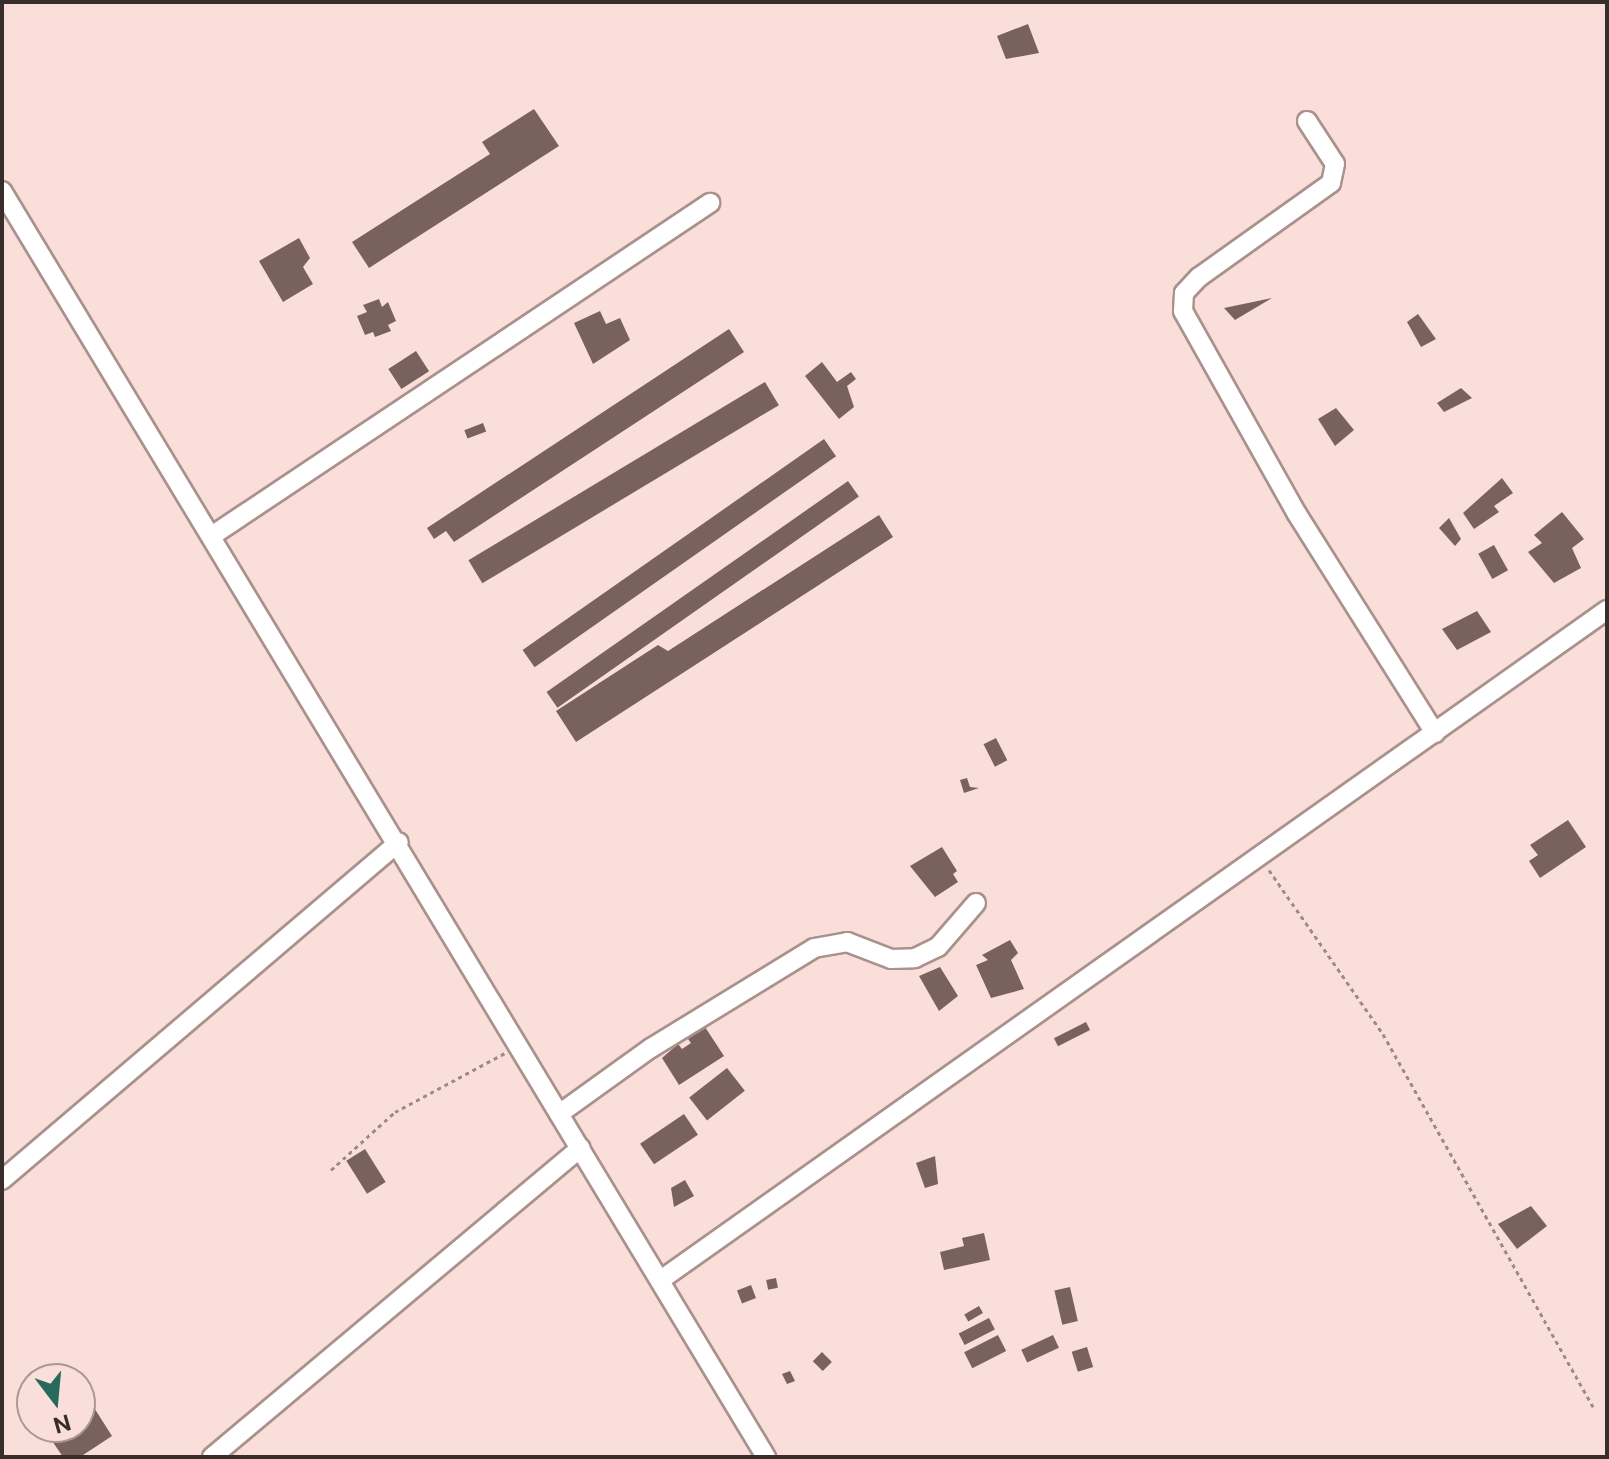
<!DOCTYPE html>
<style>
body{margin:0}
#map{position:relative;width:1609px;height:1459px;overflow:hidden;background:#f9ded9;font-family:"Public Sans",sans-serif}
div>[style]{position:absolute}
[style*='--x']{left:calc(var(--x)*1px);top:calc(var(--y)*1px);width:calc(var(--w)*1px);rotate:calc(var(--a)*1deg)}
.building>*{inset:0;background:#79625d;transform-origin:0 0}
.path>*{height:3px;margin-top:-1.5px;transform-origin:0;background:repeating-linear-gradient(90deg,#9d8a87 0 4px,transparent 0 8px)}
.roads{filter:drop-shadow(2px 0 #aa918c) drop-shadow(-2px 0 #aa918c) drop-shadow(0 2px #aa918c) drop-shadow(0 -2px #aa918c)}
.minor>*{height:18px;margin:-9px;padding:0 9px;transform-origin:9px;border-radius:9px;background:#fff}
span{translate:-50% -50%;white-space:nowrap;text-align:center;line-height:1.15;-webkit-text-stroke:8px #f9ded9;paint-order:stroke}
.frame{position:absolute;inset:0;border:4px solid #372d2b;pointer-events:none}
.north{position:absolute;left:16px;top:1363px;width:80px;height:80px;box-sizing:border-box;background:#f9ded9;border:2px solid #ab9793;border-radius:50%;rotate:164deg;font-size:22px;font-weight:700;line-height:32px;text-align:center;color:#372d2b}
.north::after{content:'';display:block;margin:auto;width:28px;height:36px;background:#27695a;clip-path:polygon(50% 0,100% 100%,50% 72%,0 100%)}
</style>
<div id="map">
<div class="building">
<div style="clip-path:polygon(1028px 24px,1039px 53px,1006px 59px,997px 36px)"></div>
<div style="clip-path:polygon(534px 109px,559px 146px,369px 268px,352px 242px,490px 154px,482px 142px)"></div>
<div style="clip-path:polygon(299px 238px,310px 258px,303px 267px,313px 284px,283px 302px,259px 261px)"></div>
<div style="clip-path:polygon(1272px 298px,1235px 320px,1224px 308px)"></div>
<div style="clip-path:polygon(379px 299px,382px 307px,388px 302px,396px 321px,388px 325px,391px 331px,375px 337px,373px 332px,365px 335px,357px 316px,367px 312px,363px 305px)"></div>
<div style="clip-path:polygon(600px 311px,606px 324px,620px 318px,630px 340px,593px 364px,574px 323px)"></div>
<div style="clip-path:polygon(1418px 314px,1436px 339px,1421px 347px,1407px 322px)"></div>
<div style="clip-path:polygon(729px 329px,744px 352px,454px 542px,446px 531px,434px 539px,427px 528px)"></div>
<div style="left:416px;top:351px;width:24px;height:33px;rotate:57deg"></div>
<div style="clip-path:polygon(822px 362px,837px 382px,851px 372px,856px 379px,847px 386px,854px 407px,839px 419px,805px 376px)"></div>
<div style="left:765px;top:382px;width:27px;height:346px;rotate:59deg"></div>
<div style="clip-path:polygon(1461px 388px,1472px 398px,1444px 412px,1437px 403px)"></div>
<div style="clip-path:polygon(1336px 408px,1354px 430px,1335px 446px,1318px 419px)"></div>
<div style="left:483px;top:423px;width:9px;height:20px;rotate:69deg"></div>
<div style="left:824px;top:439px;width:21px;height:368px;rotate:55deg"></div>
<div style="clip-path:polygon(1502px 478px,1513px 493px,1494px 506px,1499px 512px,1474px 529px,1463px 513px)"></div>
<div style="left:848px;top:481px;width:19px;height:368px;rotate:55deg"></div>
<div style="clip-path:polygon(1562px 512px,1584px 539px,1572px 548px,1581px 568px,1554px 583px,1528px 552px,1542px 543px,1534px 535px)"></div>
<div style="clip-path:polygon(879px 515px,893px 537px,576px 742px,556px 711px,658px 645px,668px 651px)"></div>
<div style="clip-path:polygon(1449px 518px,1461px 539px,1455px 546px,1439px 528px)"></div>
<div style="left:1494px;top:545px;width:29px;height:18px;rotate:61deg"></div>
<div style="clip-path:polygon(1477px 611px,1491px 632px,1457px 650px,1442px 629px)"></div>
<div style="left:996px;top:738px;width:25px;height:14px;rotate:63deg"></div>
<div style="clip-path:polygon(967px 778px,970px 787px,979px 788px,964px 793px,960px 780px)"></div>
<div style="clip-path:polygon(1568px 820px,1586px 847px,1540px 878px,1529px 861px,1538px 855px,1530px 845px)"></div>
<div style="clip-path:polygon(942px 847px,957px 871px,953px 874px,958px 882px,935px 897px,910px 866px)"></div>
<div style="clip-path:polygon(1010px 940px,1018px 953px,1011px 960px,1024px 989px,991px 998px,976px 965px,988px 960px,982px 955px)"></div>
<div style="clip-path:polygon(940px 967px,958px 996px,939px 1011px,919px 976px)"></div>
<div style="left:1086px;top:1022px;width:9px;height:36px;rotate:63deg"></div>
<div style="clip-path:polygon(705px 1027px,724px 1056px,679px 1085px,662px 1058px,678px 1044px,682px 1049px,691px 1043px,688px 1039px)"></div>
<div style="left:727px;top:1068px;width:29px;height:48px;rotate:52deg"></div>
<div style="left:684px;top:1114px;width:25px;height:53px;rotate:56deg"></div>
<div style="left:365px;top:1149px;width:39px;height:22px;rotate:58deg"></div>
<div style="clip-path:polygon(935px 1156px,938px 1184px,925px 1188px,916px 1163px)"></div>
<div style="clip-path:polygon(685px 1180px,694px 1196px,674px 1207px,671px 1188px)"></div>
<div style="clip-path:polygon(1531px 1206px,1547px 1226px,1517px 1249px,1498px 1224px)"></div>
<div style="clip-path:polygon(984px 1233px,990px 1260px,944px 1270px,940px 1252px,964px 1246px,962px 1238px)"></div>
<div style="left:776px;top:1278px;width:10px;height:10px;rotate:79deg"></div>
<div style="left:751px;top:1285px;width:14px;height:15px;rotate:69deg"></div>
<div style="left:1070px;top:1287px;width:35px;height:16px;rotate:77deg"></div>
<div style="left:979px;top:1306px;width:8px;height:17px;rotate:60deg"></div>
<div style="left:989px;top:1318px;width:13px;height:34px;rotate:63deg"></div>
<div style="left:998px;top:1335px;width:18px;height:38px;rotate:63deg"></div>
<div style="left:1053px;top:1335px;width:14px;height:35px;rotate:65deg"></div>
<div style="left:1087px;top:1347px;width:21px;height:16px;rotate:73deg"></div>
<div style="left:822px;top:1352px;width:14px;height:13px;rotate:45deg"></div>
<div style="clip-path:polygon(790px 1371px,795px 1381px,787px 1384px,782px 1374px)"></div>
<div style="clip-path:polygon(91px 1403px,112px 1436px,80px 1457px,63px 1457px,46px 1432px,80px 1427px,80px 1410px)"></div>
</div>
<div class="path">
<div style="--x:1269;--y:870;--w:200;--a:55.2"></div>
<div style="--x:1383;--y:1034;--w:428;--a:60.6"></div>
<div style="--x:331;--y:1170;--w:86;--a:-42.2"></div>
<div style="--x:395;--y:1112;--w:125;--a:-28.2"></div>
</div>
<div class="roads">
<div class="minor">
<div style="--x:1307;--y:121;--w:51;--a:56.9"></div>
<div style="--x:1335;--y:164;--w:19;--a:102"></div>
<div style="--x:1331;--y:183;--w:162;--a:144.5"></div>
<div style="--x:1199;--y:277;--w:22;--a:133"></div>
<div style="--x:1184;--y:293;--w:18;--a:93"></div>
<div style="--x:1183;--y:311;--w:233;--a:60.7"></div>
<div style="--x:1297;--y:514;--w:259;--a:57.8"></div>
<div style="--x:2;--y:191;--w:1479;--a:58.89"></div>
<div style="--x:213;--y:535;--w:598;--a:-33.74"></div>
<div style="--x:559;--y:1114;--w:113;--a:-35.7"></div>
<div style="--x:651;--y:1048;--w:191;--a:-31.5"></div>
<div style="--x:814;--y:948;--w:34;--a:-10"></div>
<div style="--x:847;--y:942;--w:47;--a:21.1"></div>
<div style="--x:891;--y:959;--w:24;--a:-2"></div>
<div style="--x:915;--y:958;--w:25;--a:-26"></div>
<div style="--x:938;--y:947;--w:58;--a:-49.2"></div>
<div style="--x:2;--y:1180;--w:521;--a:-40.41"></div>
<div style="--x:662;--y:1279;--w:1158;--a:-35.3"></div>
<div style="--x:212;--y:1457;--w:481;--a:-40"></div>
</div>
</div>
<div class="frame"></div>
<div class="north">N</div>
</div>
